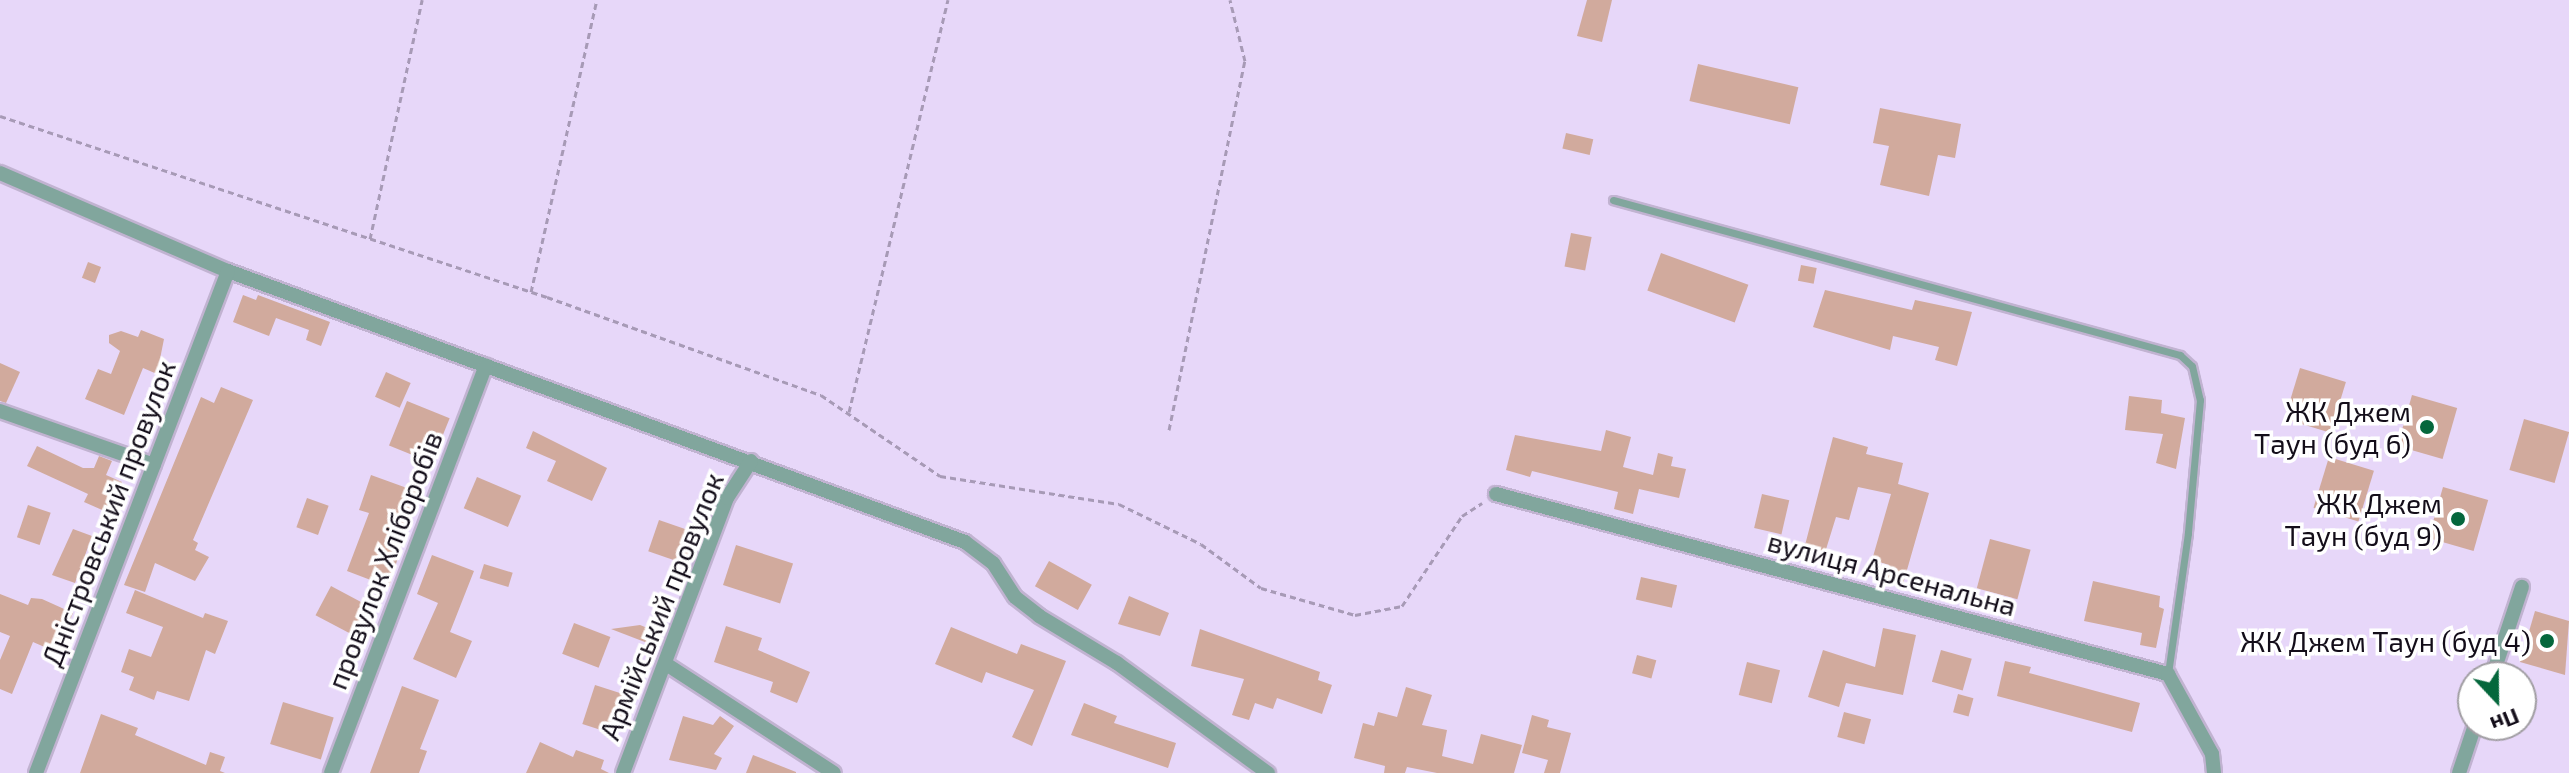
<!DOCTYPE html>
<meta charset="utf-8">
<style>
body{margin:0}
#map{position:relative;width:2569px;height:773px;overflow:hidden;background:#e7d7f9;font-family:"Exo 2",sans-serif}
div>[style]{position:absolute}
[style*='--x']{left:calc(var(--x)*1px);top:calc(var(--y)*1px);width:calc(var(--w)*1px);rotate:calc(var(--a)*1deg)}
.building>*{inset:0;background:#d1aa9d;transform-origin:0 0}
.path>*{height:3px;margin-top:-1.5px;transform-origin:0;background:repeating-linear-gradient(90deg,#a79ab6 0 6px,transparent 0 10px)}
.roads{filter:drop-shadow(2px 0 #c1b3d1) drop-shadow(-2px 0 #c1b3d1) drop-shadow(0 2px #c1b3d1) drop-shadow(0 -2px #c1b3d1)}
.service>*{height:7px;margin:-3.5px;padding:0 3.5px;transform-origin:3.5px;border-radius:3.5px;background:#81a69d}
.minor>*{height:14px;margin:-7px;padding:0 7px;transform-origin:7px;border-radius:7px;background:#81a69d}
.dots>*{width:22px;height:22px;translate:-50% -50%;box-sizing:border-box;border:4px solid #fff;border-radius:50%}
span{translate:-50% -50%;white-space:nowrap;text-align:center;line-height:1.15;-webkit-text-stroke:7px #fff;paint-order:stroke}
.poi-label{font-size:28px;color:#130d19}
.right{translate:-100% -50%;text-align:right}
.street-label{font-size:28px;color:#130d19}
.north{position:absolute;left:2457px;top:661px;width:80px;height:80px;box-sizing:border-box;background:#fff;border:2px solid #a19ea3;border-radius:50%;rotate:158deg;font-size:22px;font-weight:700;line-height:32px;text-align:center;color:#130d19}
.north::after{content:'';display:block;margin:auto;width:28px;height:36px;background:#05673c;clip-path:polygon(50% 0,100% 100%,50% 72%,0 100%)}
</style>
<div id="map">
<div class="building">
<div style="clip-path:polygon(1587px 0,1612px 0,1602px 42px,1577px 36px)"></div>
<div style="left:1698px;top:64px;width:103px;height:38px;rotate:13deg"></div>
<div style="clip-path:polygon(1880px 108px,1961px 124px,1955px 158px,1938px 155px,1929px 196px,1880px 185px,1889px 146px,1873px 143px)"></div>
<div style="left:1566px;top:133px;width:28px;height:16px;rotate:13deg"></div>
<div style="left:1571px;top:233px;width:21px;height:34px;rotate:11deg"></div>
<div style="left:1661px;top:253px;width:93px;height:40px;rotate:20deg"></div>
<div style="left:88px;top:262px;width:14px;height:17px;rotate:21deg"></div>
<div style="left:1801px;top:265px;width:16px;height:16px;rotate:11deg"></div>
<div style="clip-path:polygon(1825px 290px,1912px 310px,1915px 300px,1972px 312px,1957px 366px,1935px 360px,1939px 347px,1893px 336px,1890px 350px,1813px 327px)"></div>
<div style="clip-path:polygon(243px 295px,256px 300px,258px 295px,330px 322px,321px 346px,306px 340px,309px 330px,276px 318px,269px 336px,233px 322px)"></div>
<div style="clip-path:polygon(141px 330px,164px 339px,157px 374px,143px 368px,124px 415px,85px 399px,98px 369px,111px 374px,120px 351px,109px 343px,109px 335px,121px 331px,138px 337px)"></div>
<div style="clip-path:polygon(0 363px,20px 372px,6px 403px,0 401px)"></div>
<div style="left:2300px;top:368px;width:48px;height:53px;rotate:17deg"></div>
<div style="left:386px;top:372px;width:27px;height:27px;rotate:24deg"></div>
<div style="clip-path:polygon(221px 387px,253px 400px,193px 540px,198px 543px,195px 550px,209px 557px,195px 581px,155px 563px,145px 592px,124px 585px,201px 397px,214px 403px)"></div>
<div style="left:2412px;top:395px;width:47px;height:53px;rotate:16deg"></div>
<div style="clip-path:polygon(2129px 396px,2162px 400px,2161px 413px,2185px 418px,2176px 469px,2156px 463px,2163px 434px,2125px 430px)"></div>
<div style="left:407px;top:401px;width:46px;height:48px;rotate:22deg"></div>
<div style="left:2524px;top:419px;width:47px;height:53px;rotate:16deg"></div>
<div style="clip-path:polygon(1606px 430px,1631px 437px,1623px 467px,1653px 475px,1658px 453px,1673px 457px,1671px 466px,1686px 469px,1679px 498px,1639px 489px,1633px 514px,1614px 509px,1618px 492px,1532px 471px,1530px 477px,1506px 470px,1515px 435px,1601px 451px)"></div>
<div style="clip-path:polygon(533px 431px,607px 468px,592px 501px,547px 481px,556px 461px,526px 448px)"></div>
<div style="clip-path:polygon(1833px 437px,1868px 447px,1866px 454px,1903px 463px,1898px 484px,1929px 493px,1903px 584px,1885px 579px,1889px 565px,1872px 560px,1891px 494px,1858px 487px,1849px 520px,1836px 517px,1823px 559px,1803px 553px)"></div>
<div style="clip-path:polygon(37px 446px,83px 468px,94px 468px,99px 456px,112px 461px,106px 475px,122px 482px,109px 513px,84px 502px,88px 494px,27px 466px)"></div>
<div style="left:2329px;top:457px;width:47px;height:53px;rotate:17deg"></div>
<div style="clip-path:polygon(371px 475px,418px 492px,389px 587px,347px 571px,369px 513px,359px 510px)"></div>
<div style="left:477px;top:477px;width:48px;height:34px;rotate:23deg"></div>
<div style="left:2443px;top:487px;width:47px;height:53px;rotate:16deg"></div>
<div style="left:1762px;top:494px;width:28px;height:35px;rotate:13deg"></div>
<div style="left:307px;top:498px;width:23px;height:31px;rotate:20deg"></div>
<div style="left:28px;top:505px;width:24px;height:34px;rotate:19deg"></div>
<div style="left:659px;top:520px;width:39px;height:33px;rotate:19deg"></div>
<div style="clip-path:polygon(73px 529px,92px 536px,75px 583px,52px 575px)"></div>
<div style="left:1990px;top:539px;width:42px;height:51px;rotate:15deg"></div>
<div style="left:736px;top:545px;width:60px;height:42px;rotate:18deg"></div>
<div style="clip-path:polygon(432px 555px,474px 571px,450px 632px,472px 641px,456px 678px,413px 659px,438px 603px,417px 594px)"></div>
<div style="left:1049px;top:561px;width:49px;height:29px;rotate:29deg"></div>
<div style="left:484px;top:564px;width:30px;height:15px;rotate:17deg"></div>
<div style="left:1641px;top:577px;width:37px;height:23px;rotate:13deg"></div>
<div style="clip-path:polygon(2093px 581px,2160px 596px,2159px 607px,2164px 609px,2156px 648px,2140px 645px,2142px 633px,2084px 621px)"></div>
<div style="left:331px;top:586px;width:51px;height:33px;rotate:28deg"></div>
<div style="clip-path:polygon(135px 590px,203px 618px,205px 613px,228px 621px,215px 654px,206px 650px,189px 701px,157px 691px,154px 700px,129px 690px,134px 677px,121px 672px,129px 649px,151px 657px,163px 627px,126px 613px)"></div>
<div style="clip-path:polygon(0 594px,28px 605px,31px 598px,42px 599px,73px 613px,56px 652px,33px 642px,12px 694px,0 689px,0 660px,10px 636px,0 632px)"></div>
<div style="clip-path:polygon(1129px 596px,1169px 613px,1160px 636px,1118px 624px)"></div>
<div style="clip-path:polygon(2535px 611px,2569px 621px,2565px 675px,2520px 662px)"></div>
<div style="left:574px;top:623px;width:39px;height:33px;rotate:21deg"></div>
<div style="clip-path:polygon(640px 625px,655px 631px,650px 644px,611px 629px)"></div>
<div style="clip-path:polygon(726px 626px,762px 638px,758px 650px,810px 672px,797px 703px,770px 692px,773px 682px,714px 662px)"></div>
<div style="clip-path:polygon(951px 627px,1017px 654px,1021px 644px,1066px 661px,1032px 746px,1012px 737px,1034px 690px,986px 672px,982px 683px,935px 664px)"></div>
<div style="clip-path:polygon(1883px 628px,1916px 635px,1903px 695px,1846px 683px,1839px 707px,1808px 697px,1823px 650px,1875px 667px)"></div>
<div style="clip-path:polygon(1200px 629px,1320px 672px,1318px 680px,1332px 685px,1322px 714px,1277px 698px,1273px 709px,1255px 703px,1249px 720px,1232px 715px,1244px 679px,1191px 666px)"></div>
<div style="left:1941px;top:650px;width:32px;height:33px;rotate:16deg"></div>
<div style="left:1637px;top:655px;width:20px;height:19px;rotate:15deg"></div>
<div style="clip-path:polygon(2005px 661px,2031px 667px,2029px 673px,2140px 703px,2132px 732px,1997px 696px)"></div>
<div style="left:1747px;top:662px;width:34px;height:34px;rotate:14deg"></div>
<div style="left:595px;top:685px;width:36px;height:41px;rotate:18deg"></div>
<div style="clip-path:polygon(402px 686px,439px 700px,420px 749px,427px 751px,419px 773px,370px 773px)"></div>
<div style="clip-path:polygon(1406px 687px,1432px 695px,1422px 725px,1447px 730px,1442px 756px,1473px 764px,1481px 734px,1522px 745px,1514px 773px,1437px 773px,1407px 767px,1405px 773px,1384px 773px,1385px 766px,1354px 758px,1363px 723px,1374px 726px,1378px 712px,1397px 717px)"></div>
<div style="left:1958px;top:694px;width:16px;height:19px;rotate:15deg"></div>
<div style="left:283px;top:702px;width:53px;height:44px;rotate:17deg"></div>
<div style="clip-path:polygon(1084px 703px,1117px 716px,1114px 723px,1176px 743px,1168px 768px,1071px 735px)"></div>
<div style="left:1844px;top:712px;width:28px;height:26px;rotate:15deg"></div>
<div style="clip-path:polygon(101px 714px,138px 728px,135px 735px,206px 765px,210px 752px,225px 757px,220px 771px,225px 773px,80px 773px)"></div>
<div style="clip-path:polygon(1532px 715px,1549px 720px,1547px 727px,1571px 733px,1560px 773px,1544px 773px,1548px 760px,1522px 753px)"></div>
<div style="clip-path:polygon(683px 716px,713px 725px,720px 716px,734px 726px,714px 754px,722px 758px,716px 770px,669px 760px)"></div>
<div style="clip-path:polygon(540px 742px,573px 757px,576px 750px,604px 760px,601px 769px,609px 773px,526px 773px)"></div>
<div style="clip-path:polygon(753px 755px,796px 772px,796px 773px,746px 773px)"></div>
</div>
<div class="path">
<div style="--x:0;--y:116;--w:576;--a:18.31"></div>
<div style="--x:547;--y:297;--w:291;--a:19.7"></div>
<div style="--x:821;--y:395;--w:144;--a:34.2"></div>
<div style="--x:940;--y:476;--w:181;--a:8.9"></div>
<div style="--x:1119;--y:504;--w:91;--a:26"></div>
<div style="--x:1201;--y:544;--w:74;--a:36.3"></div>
<div style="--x:1261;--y:588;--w:98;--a:16"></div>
<div style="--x:1355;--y:615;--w:48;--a:-10.8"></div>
<div style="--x:1402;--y:606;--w:108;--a:-56.3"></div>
<div style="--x:1462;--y:516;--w:24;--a:-33"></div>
<div style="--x:370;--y:239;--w:245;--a:-77.7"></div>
<div style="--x:531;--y:292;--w:299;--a:-77.3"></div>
<div style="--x:849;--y:412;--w:424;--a:-76.5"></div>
<div style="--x:1169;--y:430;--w:377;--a:-78.4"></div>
<div style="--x:1245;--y:61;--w:63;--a:-103.8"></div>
</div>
<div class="roads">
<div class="service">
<div style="--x:1613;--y:200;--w:588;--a:15.29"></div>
<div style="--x:2180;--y:355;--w:16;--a:43"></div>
<div style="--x:2192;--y:366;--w:35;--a:77"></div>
<div style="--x:2200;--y:400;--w:134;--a:95.2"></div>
<div style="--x:2188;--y:533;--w:142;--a:98.1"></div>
</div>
<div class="minor">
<div style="--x:0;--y:173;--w:248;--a:23.3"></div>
<div style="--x:228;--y:271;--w:785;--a:20.19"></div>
<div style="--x:965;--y:542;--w:35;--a:37"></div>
<div style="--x:993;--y:563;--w:40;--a:57.1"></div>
<div style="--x:1015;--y:597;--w:31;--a:38"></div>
<div style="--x:1039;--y:616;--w:91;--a:31.1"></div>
<div style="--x:1117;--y:663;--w:187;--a:36.1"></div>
<div style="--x:0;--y:411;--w:163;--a:19.3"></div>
<div style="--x:1496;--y:494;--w:696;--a:15"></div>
<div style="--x:2168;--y:674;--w:91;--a:61.2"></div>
<div style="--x:2212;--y:754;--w:19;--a:84"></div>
<div style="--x:666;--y:664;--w:200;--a:33"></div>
<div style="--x:2492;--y:677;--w:95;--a:-71.6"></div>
<div style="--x:36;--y:773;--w:537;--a:-69.07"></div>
<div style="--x:331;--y:773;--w:436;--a:-69.2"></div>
<div style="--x:623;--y:773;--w:294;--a:-69.3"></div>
<div style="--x:727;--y:498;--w:44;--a:-57"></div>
<div style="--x:2459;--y:773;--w:51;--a:-71.6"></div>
</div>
</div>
<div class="dots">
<div style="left:2427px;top:427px;background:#05673c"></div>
<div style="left:2458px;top:519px;background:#05673c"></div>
<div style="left:2547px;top:641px;background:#05673c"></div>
</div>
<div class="poi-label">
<span class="right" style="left:2411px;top:427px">ЖК Джем<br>Таун (буд 6)</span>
<span class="right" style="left:2442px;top:519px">ЖК Джем<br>Таун (буд 9)</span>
<span class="right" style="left:2531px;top:641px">ЖК Джем Таун (буд 4)</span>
</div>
<div class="street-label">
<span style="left:108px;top:513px;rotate:-69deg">Дністровський провулок</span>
<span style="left:384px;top:560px;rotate:-69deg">провулок Хліборобів</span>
<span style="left:1892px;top:573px;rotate:15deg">вулиця Арсенальна</span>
<span style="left:661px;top:606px;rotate:-68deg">Армійський провулок</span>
</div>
<div class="north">Пн</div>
</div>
